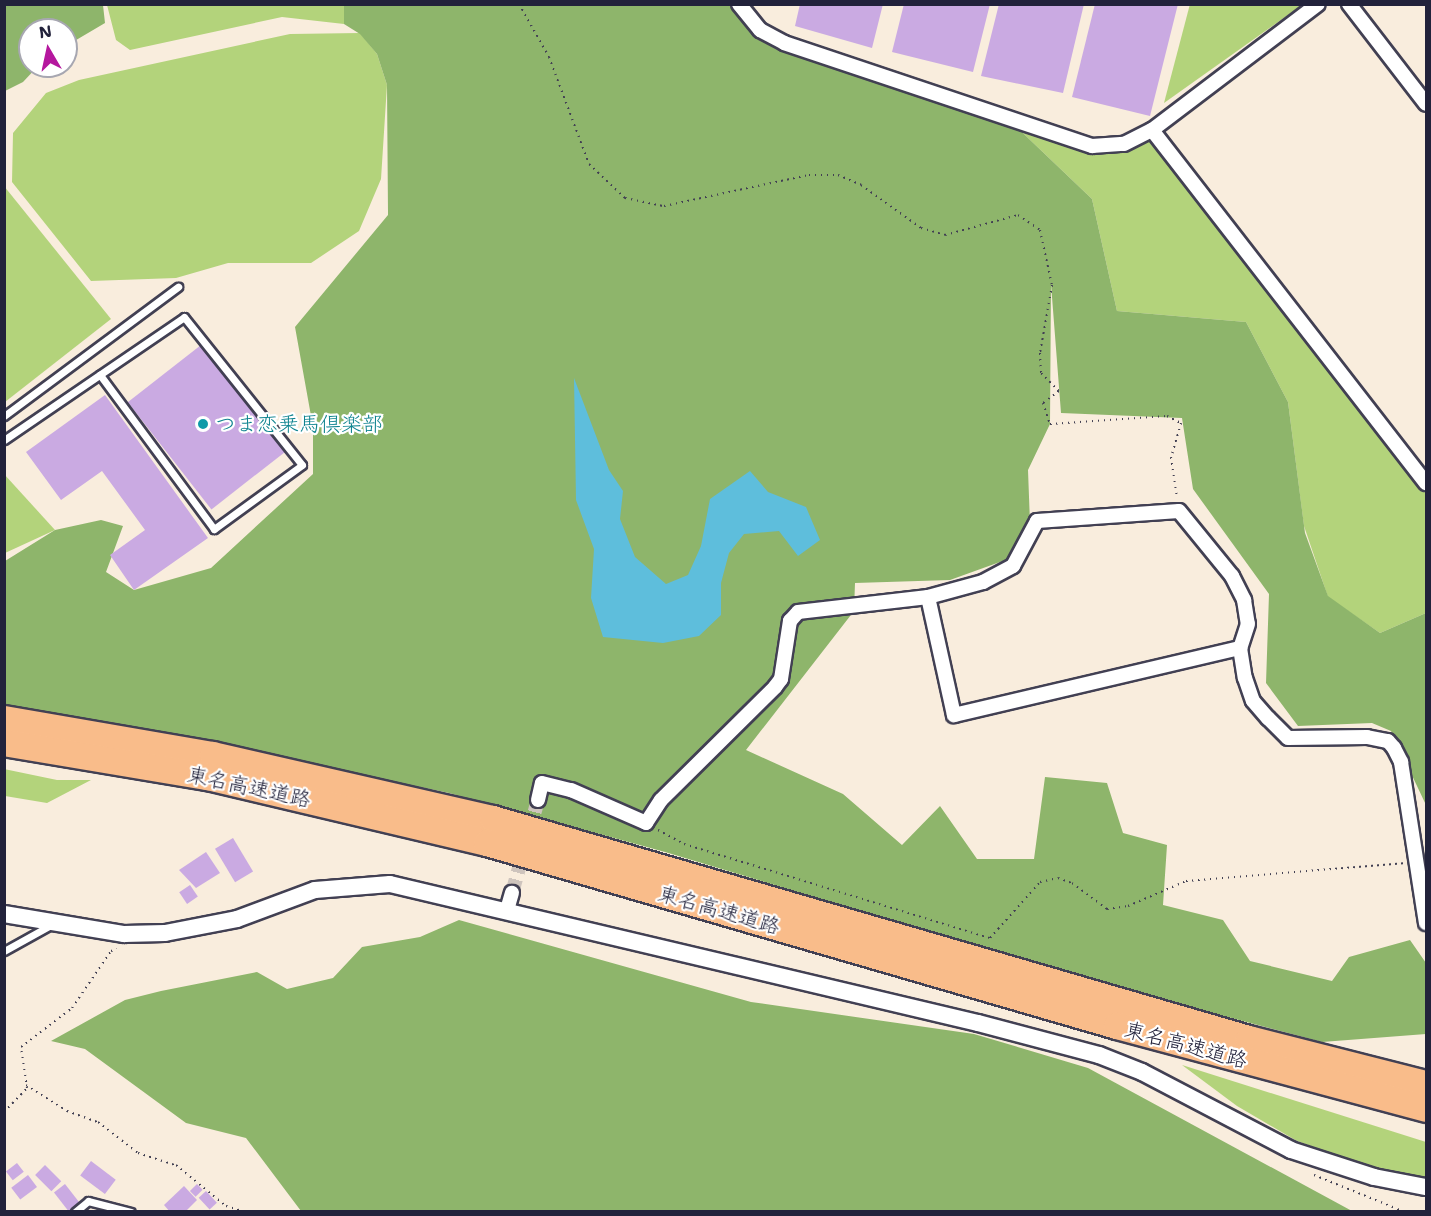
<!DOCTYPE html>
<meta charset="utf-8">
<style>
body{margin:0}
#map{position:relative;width:1431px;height:1216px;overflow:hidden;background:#f9eddd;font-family:"Shantell Sans","Klee One",sans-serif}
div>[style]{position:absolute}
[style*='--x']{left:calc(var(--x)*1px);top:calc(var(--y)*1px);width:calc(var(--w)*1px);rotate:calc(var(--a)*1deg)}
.green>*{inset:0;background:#b3d37b}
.forest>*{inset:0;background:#8eb56b}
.water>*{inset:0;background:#5ebedc}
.building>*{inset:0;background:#caaae2;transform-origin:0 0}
.minor-tunnel>*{height:14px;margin-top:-7px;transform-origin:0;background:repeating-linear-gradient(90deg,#cec4bd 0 14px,transparent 0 21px)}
.path>*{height:2px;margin-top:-1px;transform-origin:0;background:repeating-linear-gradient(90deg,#424053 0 1.5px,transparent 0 6px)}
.roads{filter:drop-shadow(2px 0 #424053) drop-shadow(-2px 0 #424053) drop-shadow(0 2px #424053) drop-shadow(0 -2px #424053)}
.service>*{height:7px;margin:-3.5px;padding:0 3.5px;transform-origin:3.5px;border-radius:3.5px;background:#fff}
.minor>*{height:14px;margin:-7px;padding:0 7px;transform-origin:7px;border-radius:7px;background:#fff}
.tertiary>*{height:16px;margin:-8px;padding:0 8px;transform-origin:8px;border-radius:8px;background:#fff}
.motorway>*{height:26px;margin:-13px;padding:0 13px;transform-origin:13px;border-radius:13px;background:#f9bc8a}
.dots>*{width:16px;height:16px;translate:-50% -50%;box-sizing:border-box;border:3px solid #fff;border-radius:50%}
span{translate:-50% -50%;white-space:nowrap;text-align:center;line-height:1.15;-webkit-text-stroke:4.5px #fff;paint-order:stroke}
.culture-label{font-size:21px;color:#0d838f}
.left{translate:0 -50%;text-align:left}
.street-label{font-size:21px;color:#22223b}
.frame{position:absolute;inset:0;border:6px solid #22223b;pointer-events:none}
.north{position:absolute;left:18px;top:18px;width:60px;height:60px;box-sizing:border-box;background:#fff;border:2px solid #a7a7b1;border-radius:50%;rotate:351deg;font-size:16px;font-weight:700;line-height:24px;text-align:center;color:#22223b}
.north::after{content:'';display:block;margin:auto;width:21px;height:27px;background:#b5179e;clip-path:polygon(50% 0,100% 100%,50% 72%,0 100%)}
</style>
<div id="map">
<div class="green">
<div style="clip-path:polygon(1190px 4px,1302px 4px,1302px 5px,1164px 103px)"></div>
<div style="clip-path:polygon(107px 5px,344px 5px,344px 24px,282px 17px,130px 50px,116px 40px)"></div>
<div style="clip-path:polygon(360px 33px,377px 54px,387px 85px,381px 179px,359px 231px,311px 263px,228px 263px,176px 278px,91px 281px,12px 182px,13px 133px,46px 93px,79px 80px,290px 34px)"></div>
<div style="clip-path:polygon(1007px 118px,1092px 146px,1152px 130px,1426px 483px,1426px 613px,1380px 633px,1328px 597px,1304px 526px,1288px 402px,1246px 322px,1117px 311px,1092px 199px)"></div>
<div style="clip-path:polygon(4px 186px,111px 319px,5px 402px,4px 402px)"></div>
<div style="clip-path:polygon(4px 474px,55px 530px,5px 553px,4px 553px)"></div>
<div style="clip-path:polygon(4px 769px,57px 780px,91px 780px,47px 803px,5px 796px)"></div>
<div style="clip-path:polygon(1182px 1065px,1426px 1142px,1426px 1179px,1367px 1166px,1297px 1141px,1237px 1106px)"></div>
</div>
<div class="forest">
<div style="clip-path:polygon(4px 5px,103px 5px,105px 23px,66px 46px,66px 30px,30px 30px,30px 66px,38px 66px,23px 82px,5px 91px)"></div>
<div style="clip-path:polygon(344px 5px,742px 5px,744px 11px,837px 61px,1007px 118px,1092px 199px,1117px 311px,1246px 322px,1288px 402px,1305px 533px,1328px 596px,1380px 633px,1426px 613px,1426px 805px,1391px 731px,1372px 723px,1298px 726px,1266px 683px,1269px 594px,1193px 489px,1182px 418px,1061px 413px,1051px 284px,1050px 424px,1028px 470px,1030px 523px,1011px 558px,950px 580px,855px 583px,854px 611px,746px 750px,843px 794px,902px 845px,940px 806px,977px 859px,1034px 859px,1045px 777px,1107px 783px,1123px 833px,1167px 845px,1163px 905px,1223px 920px,1250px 961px,1332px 981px,1349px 957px,1410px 940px,1426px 963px,1426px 1034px,1322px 1042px,1114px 987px,665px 852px,449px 793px,110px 722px,5px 713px,5px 561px,55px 530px,101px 520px,123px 526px,106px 572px,134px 590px,211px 568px,313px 474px,313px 427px,295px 327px,388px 215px,387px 85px,377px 54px,360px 34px,344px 24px)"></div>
<div style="clip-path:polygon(459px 920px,751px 1002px,974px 1034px,1088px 1068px,1352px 1211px,301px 1211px,246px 1138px,186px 1123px,85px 1049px,51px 1041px,125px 1000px,161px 991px,257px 972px,287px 989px,333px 978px,362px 947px,420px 937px)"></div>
</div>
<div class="water">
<div style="clip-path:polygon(574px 378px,609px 470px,623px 491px,620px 519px,635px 557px,666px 584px,688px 575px,701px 546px,710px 499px,750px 471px,768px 492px,806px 507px,820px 540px,798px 556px,779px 531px,744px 534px,729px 553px,721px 583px,721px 615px,699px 636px,663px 643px,603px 637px,591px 598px,594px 549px,576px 500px)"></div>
</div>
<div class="building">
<div style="clip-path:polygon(800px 4px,883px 4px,872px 48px,795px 26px)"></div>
<div style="clip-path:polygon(904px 4px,990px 4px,973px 72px,892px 52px)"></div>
<div style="clip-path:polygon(999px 4px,1084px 4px,1063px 93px,981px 76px)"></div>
<div style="clip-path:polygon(1095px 4px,1178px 4px,1150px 116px,1072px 97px)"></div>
<div style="left:201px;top:345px;width:136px;height:93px;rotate:52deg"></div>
<div style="clip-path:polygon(105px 395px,208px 538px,134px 590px,110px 555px,145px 530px,102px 471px,61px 500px,26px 452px)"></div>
<div style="left:233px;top:838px;width:39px;height:21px;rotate:59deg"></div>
<div style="clip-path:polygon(206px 852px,220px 873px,196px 888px,179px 870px)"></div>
<div style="left:190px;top:885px;width:14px;height:13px;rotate:56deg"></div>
<div style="left:91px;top:1161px;width:31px;height:18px;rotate:37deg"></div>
<div style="left:17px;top:1163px;width:11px;height:14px;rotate:52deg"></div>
<div style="left:45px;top:1165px;width:23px;height:14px;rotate:45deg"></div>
<div style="left:28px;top:1175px;width:15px;height:21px;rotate:53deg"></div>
<div style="left:65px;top:1184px;width:24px;height:14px;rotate:52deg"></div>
<div style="left:197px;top:1184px;width:8px;height:10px;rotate:45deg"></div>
<div style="clip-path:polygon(184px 1186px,197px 1200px,185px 1212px,170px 1212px,164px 1205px)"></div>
<div style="left:206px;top:1191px;width:16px;height:10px;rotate:47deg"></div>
</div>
<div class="minor-tunnel">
<div style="--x:512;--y:893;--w:97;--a:-74.4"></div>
</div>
<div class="path">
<div style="--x:519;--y:4;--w:61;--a:60.5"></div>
<div style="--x:549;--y:57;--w:114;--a:69.5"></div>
<div style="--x:589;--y:164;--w:50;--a:43.4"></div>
<div style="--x:625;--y:198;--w:40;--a:12"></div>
<div style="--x:664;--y:206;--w:148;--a:-12.1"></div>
<div style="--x:809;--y:175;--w:29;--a:0"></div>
<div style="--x:838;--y:175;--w:25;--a:23"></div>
<div style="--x:861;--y:185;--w:74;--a:35.6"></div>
<div style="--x:921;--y:228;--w:25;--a:16"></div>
<div style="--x:945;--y:235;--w:76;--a:-15.3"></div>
<div style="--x:1018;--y:215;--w:27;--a:34"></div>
<div style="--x:1040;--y:230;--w:56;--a:77.7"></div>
<div style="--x:1052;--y:285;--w:69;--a:100"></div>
<div style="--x:1040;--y:353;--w:20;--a:87"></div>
<div style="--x:1041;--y:373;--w:25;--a:45"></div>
<div style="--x:1059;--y:391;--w:20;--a:143"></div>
<div style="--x:1043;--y:403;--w:22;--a:72"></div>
<div style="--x:1050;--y:424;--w:117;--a:-3.9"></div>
<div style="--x:1167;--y:416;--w:16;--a:27"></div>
<div style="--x:1181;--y:423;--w:35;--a:106"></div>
<div style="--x:1171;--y:457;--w:41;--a:81.7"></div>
<div style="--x:658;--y:830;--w:30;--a:28"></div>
<div style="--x:684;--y:844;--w:320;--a:17.1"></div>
<div style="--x:990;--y:938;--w:75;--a:-48.2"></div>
<div style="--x:1040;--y:882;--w:18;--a:-13"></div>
<div style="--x:1058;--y:878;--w:15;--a:20"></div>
<div style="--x:1072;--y:883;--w:44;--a:36.6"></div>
<div style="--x:1107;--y:909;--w:21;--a:-8"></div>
<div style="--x:1128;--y:906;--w:63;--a:-23.3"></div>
<div style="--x:1186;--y:881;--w:218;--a:-4.7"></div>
<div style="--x:26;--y:1085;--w:49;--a:32.4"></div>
<div style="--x:67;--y:1111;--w:33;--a:20"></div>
<div style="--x:98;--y:1122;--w:51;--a:37.8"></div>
<div style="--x:138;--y:1153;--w:40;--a:18"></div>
<div style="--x:176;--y:1165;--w:65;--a:39.4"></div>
<div style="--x:226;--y:1206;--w:21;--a:17"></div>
<div style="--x:4;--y:1112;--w:33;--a:-46"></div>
<div style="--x:27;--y:1088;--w:41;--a:-98.3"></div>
<div style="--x:21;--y:1047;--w:64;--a:-37.4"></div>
<div style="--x:72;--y:1008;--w:69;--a:-55.6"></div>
<div style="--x:111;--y:951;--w:6;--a:-18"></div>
<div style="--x:1314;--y:1175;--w:98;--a:22.1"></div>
</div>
<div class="roads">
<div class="service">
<div style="--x:4;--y:416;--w:217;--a:-36.6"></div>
<div style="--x:4;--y:440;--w:218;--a:-34.3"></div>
<div style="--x:184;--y:317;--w:189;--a:51.4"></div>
<div style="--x:302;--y:465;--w:109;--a:144"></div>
<div style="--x:214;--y:529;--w:192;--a:-126.5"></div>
<div style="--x:4;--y:951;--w:51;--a:-29.1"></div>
<div style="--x:75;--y:1212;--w:17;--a:-40"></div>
<div style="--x:88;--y:1201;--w:44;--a:14.3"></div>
</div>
<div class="minor">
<div style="--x:739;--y:4;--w:33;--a:51"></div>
<div style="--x:760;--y:30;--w:27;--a:28"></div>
<div style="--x:784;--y:43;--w:325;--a:18.5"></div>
<div style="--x:1092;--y:146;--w:32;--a:-4"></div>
<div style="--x:1124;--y:144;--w:31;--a:-27"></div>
<div style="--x:1152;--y:130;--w:208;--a:-37.2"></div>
<div style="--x:1349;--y:4;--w:126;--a:52.4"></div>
<div style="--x:1152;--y:130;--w:447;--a:52.2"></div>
<div style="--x:928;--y:597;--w:121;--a:77.6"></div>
<div style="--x:954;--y:715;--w:294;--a:-13.2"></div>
<div style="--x:538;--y:800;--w:17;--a:-77"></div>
<div style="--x:542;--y:783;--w:30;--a:14"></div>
<div style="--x:571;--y:790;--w:82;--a:23.7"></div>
<div style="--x:646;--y:823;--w:27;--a:-57"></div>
<div style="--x:661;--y:800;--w:161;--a:-44.7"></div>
<div style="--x:775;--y:687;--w:10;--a:-53"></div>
<div style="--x:781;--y:679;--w:59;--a:-81.2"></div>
<div style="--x:790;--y:621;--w:12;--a:-48"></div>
<div style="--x:798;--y:612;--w:131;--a:-6.6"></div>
<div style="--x:928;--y:597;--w:57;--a:-15.3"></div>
<div style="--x:983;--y:582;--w:34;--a:-28"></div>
<div style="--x:1013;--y:566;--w:51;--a:-61.9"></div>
<div style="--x:1037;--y:521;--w:142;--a:-4"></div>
<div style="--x:1179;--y:511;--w:84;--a:50.8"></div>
<div style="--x:1232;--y:576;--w:27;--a:63"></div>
<div style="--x:1244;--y:600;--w:24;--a:81"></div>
<div style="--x:1248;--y:624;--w:25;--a:108"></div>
<div style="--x:1240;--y:648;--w:30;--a:81"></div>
<div style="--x:1245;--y:678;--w:24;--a:71"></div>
<div style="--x:1253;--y:701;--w:23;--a:49"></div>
<div style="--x:1268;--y:718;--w:28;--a:45"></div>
<div style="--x:1288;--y:738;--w:79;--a:-0.7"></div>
<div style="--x:1367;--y:737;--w:21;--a:11"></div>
<div style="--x:1388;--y:741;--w:9;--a:49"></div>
<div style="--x:1394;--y:748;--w:16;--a:63"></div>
<div style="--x:1401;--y:762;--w:163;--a:81.2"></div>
<div style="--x:507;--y:910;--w:18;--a:-74"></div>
</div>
<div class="tertiary">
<div style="--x:4;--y:914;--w:122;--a:9.5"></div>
<div style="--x:124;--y:934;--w:41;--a:-1.4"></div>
<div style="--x:165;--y:933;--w:73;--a:-11"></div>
<div style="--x:237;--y:919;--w:83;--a:-20.4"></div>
<div style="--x:315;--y:890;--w:75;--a:-4.6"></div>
<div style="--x:390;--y:884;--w:604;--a:13.3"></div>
<div style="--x:978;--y:1023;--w:125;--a:14.8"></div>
<div style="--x:1099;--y:1055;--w:46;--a:21.6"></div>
<div style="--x:1142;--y:1072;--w:168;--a:27.6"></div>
<div style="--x:1291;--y:1150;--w:87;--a:18"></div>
<div style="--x:1374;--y:1177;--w:53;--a:10.9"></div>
</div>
<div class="motorway">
<div style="--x:4;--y:719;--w:212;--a:9.8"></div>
<div style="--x:213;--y:755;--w:287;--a:12.9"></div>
<div style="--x:493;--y:819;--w:787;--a:16.23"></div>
<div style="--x:1249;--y:1039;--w:183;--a:14.3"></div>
<div style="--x:4;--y:743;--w:207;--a:9.5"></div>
<div style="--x:208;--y:777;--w:287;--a:13.3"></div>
<div style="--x:487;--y:843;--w:656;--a:16.2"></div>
<div style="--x:1117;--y:1026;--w:320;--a:15"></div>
</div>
</div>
<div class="dots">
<div style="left:203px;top:424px;background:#0f9aa8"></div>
</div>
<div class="culture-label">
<span class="left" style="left:215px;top:424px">つま恋乗馬倶楽部</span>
</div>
<div class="street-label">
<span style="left:249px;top:787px;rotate:12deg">東名高速道路</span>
<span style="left:719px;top:910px;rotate:16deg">東名高速道路</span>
<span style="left:1186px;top:1045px;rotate:15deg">東名高速道路</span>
</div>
<div class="frame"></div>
<div class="north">N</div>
</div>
